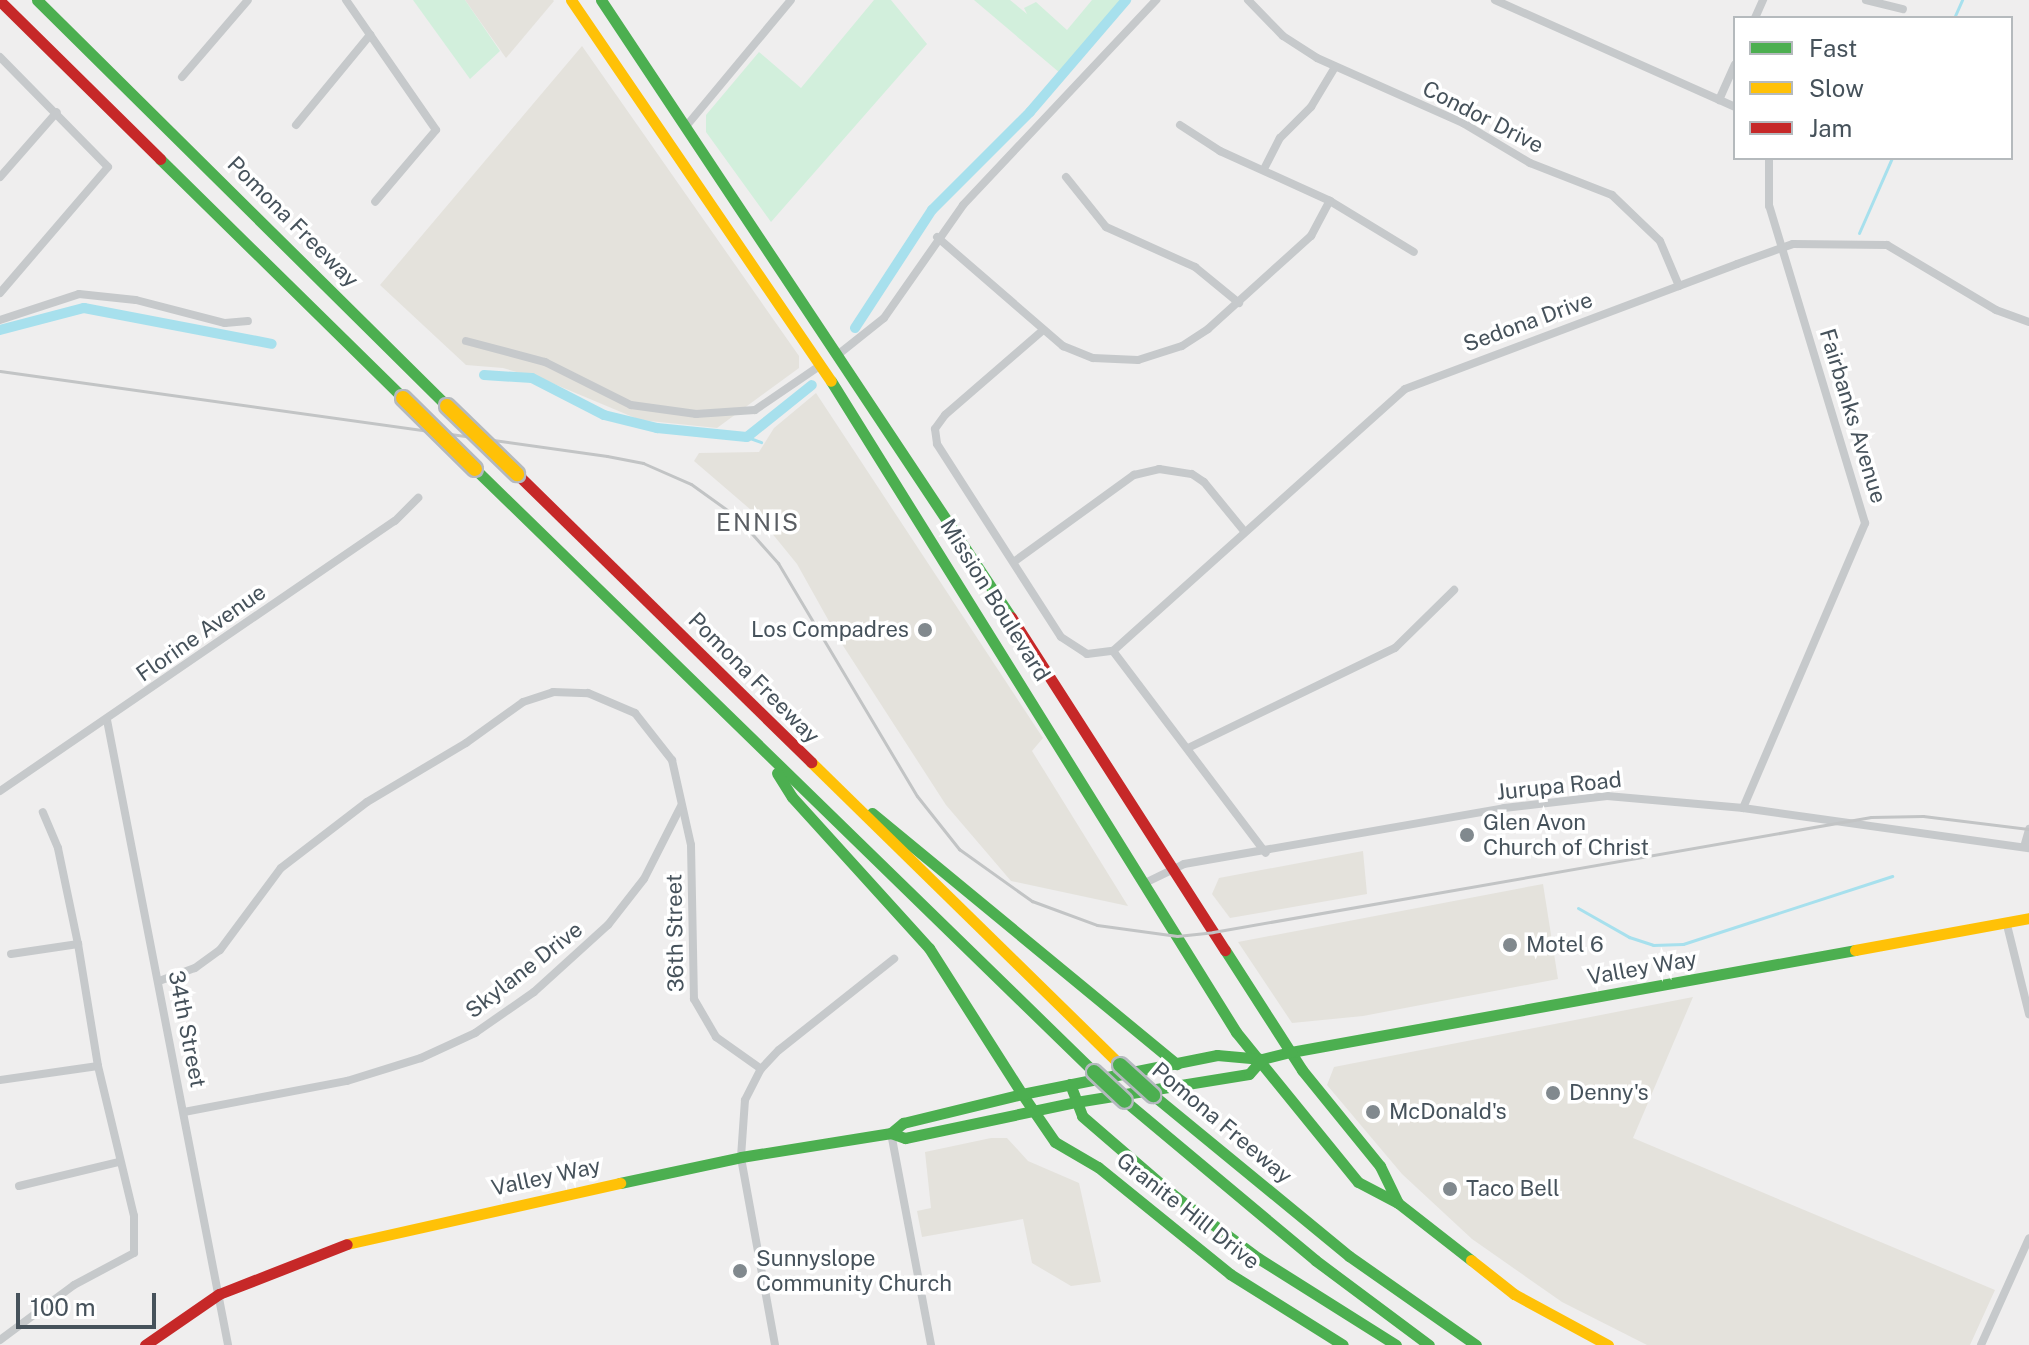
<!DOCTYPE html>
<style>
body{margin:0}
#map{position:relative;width:2029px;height:1345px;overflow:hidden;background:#efeeee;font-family:"Public Sans",sans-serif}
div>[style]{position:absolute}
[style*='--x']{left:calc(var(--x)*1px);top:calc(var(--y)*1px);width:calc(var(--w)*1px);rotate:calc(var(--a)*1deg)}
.commercial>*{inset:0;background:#e4e2dc}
.green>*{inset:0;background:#d2efdc}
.stream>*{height:3px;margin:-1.5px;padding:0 1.5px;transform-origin:1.5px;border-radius:1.5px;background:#a7e0ed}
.canal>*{height:10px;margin:-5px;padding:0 5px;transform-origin:5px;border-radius:5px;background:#a7e0ed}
.street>*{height:8px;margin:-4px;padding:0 4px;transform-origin:4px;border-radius:4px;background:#c6c9cb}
.fast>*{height:11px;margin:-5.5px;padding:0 5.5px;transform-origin:5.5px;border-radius:5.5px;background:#4caf50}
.slow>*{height:11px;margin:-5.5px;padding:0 5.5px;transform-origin:5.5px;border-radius:5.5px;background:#ffc107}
.jam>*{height:11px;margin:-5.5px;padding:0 5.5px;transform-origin:5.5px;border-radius:5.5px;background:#c62828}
.rail>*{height:3px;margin:-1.5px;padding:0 1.5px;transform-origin:1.5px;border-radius:1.5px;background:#c2c4c5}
.bridges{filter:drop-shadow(2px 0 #b4b9be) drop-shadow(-2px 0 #b4b9be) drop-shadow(0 2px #b4b9be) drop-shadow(0 -2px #b4b9be)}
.fast-bridge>*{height:14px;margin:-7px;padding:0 7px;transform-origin:7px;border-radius:7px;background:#4caf50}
.slow-bridge>*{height:14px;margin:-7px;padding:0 7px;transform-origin:7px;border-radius:7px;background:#ffc107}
.dots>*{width:22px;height:22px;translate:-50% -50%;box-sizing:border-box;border:4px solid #fff;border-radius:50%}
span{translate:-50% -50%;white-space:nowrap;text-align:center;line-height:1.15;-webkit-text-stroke:7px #fff;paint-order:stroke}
.street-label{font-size:22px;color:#46525b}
.poi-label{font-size:22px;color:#46525b}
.right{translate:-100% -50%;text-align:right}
.left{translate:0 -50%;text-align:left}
.neighbourhood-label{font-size:24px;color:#5a5e63;letter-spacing:2px}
.legend{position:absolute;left:1733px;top:16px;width:280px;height:144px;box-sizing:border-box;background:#fff;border:2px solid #b5babd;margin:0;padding:10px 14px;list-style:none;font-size:24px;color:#46525b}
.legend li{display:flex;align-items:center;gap:16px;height:40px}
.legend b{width:40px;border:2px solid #b5babd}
.scale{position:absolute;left:16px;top:1293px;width:140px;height:36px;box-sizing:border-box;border:4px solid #46525b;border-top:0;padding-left:10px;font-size:24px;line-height:28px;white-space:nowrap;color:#46525b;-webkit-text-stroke:6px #fff;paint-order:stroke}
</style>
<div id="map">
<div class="commercial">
<div style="clip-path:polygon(465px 0,553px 0,554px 1px,506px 58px)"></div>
<div style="clip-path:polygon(582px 46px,799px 356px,799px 368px,717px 428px,640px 420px,547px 381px,503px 368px,466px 365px,380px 285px)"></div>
<div style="clip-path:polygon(816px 393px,1043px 738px,1032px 751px,1128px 906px,1011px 881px,946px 805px,840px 641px,797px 564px,758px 516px,694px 461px,699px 453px,759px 452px,774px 428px)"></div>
<div style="clip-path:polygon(1363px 851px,1367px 894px,1230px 918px,1212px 894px,1219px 878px)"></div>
<div style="clip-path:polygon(1543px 884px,1558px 979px,1363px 1016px,1292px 1023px,1238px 942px)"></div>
<div style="clip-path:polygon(1693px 997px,1633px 1138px,1995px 1290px,1970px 1345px,1647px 1345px,1562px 1302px,1472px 1239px,1402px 1174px,1327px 1085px,1334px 1067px)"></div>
<div style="clip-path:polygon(991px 1138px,1007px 1138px,1028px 1161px,1079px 1183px,1101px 1282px,1071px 1286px,1032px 1263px,1023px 1219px,922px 1237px,917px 1211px,931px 1208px,925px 1152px)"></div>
</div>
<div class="green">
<div style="clip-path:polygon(413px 0,465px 0,500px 51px,470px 79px)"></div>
<div style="clip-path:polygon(874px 0,891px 0,927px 44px,771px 222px,706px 132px,706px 115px,759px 52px,801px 88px)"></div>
<div style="clip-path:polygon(974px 0,1010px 0,1027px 14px,1024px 8px,1036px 2px,1067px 30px,1092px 0,1121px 0,1060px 73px)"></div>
</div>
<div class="stream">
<div style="--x:1954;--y:18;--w:20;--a:-66"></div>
<div style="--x:1859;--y:233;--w:82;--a:-66.3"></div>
<div style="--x:747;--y:437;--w:15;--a:20"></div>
<div style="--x:1578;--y:908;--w:59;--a:29.6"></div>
<div style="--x:1629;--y:937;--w:25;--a:18"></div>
<div style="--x:1653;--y:945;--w:30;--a:-2"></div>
<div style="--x:1683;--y:944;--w:220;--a:-18"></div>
</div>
<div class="canal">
<div style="--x:855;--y:328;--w:141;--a:-56.9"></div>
<div style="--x:932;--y:210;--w:139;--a:-45"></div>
<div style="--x:1030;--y:112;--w:148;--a:-49.4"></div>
<div style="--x:0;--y:330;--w:87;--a:-14.7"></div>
<div style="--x:84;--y:308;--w:191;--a:10.8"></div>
<div style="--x:484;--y:375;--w:48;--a:3.6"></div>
<div style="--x:532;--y:378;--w:81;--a:27.2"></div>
<div style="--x:604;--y:415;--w:55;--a:13.8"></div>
<div style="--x:657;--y:428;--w:90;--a:5.7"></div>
<div style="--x:747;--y:437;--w:83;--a:-38.7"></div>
</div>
<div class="street">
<div style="--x:346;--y:0;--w:158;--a:55.3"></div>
<div style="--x:436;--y:130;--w:94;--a:130.3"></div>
<div style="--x:1248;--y:0;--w:50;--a:45.8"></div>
<div style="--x:1283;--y:36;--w:40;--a:32.9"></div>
<div style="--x:1317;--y:58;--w:160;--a:24"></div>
<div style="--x:1463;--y:123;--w:78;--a:30.8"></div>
<div style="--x:1530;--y:163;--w:88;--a:21.3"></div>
<div style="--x:1612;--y:195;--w:66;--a:43.8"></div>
<div style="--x:1660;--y:241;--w:49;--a:67.1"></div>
<div style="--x:1495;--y:0;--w:263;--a:24"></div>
<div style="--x:1866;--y:0;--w:38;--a:14"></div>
<div style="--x:1755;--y:18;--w:20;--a:-66"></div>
<div style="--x:0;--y:57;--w:154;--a:45.5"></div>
<div style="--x:108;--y:167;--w:166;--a:130.6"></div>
<div style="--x:182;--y:77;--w:101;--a:-49.4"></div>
<div style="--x:1719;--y:100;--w:39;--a:-66"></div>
<div style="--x:688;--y:124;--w:161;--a:-50.3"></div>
<div style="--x:296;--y:125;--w:117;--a:-50.6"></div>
<div style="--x:1180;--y:125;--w:48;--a:33"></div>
<div style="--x:1220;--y:151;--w:121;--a:24.4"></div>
<div style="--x:1330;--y:201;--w:98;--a:31.3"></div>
<div style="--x:1264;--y:169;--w:35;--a:-63"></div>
<div style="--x:1280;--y:138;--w:44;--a:-45"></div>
<div style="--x:1311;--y:107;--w:47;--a:-59"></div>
<div style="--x:0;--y:177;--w:86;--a:-48.8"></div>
<div style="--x:1066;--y:177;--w:64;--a:51.3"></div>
<div style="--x:1106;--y:227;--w:98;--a:24.2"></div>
<div style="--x:1195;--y:267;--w:57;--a:39.3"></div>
<div style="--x:937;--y:237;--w:167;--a:40.9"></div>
<div style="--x:1063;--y:346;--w:32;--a:22"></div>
<div style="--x:1093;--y:358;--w:45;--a:2.5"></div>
<div style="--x:1138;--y:360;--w:46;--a:-17.7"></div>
<div style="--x:1182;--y:346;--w:31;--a:-33"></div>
<div style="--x:1208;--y:329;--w:139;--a:-42.1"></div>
<div style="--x:1311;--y:236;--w:40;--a:-62"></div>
<div style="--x:0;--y:320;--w:83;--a:-18.2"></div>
<div style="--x:79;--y:294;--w:57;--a:6"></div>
<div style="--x:136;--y:300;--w:92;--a:14.5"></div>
<div style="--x:225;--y:323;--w:23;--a:-5"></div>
<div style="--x:1042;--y:331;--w:128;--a:139.1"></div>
<div style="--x:945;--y:415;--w:17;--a:126"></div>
<div style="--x:935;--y:429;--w:15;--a:82"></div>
<div style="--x:937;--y:444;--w:229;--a:57.3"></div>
<div style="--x:1061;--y:637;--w:31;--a:33"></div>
<div style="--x:1087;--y:654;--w:26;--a:-7"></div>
<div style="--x:1113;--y:651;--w:253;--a:52.9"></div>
<div style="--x:466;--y:341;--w:82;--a:14.9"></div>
<div style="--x:545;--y:362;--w:96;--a:26.6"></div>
<div style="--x:631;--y:405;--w:66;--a:7.9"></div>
<div style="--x:696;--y:414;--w:59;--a:-3.9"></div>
<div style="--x:755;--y:410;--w:80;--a:-34.3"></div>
<div style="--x:840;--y:353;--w:56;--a:-38.5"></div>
<div style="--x:884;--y:318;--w:138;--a:-55"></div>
<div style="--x:963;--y:205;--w:282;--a:-46.7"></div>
<div style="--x:1015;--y:561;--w:147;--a:-35.9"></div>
<div style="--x:1134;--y:475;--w:26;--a:-13"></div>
<div style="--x:1159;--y:469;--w:33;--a:9"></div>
<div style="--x:1192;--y:474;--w:14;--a:34"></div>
<div style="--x:1204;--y:482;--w:63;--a:50.8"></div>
<div style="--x:1113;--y:651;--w:392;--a:-41.9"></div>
<div style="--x:1405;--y:389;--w:355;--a:-20.6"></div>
<div style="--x:1737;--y:264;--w:59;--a:-19.7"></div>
<div style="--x:1793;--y:244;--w:94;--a:0.6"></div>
<div style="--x:1887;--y:245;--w:127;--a:30.8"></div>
<div style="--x:1996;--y:310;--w:35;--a:20"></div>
<div style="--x:107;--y:720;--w:637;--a:79.04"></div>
<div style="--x:1188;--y:748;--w:230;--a:-25.8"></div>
<div style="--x:1395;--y:648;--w:83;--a:-44.5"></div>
<div style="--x:0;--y:791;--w:478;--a:-34.4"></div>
<div style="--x:395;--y:521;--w:33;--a:-45"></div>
<div style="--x:1743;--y:808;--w:310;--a:-66.8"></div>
<div style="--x:1865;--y:523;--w:331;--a:-106.8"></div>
<div style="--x:1769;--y:206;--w:48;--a:-90"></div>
<div style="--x:2024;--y:847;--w:19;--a:-74"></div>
<div style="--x:1147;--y:882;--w:41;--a:-25.9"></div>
<div style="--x:1184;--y:864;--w:325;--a:-9.9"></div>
<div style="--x:1504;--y:808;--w:104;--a:-6.6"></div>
<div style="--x:1607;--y:796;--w:137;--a:5"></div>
<div style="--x:1743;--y:808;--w:289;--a:8"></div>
<div style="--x:2007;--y:925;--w:92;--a:76.1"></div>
<div style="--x:11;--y:954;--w:68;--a:-8.5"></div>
<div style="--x:159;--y:981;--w:38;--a:-20"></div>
<div style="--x:195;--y:968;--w:31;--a:-36"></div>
<div style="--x:220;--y:950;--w:102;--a:-53.4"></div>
<div style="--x:281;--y:868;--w:108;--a:-37.5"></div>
<div style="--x:367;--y:802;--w:115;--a:-30.8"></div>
<div style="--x:466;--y:743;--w:70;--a:-35.7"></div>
<div style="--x:523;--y:702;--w:32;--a:-18"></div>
<div style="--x:553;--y:692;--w:35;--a:2"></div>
<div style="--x:588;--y:693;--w:51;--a:23.1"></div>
<div style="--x:635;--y:713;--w:60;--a:51.8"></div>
<div style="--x:672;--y:760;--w:87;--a:77.4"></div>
<div style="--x:691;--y:845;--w:154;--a:88.9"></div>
<div style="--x:694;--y:999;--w:44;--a:59.9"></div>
<div style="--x:716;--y:1037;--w:55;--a:35.4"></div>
<div style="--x:0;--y:1080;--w:99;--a:-8.1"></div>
<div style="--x:184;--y:1112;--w:166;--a:-10.8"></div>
<div style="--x:347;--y:1081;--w:77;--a:-17.3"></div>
<div style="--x:421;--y:1058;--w:60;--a:-24.8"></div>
<div style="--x:475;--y:1033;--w:72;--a:-34.8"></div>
<div style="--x:534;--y:992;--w:100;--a:-42.2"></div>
<div style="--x:608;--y:925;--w:58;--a:-52"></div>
<div style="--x:644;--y:879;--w:82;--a:-63.1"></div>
<div style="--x:891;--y:1133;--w:216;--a:79.3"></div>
<div style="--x:19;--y:1186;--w:102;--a:-13.6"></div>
<div style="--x:0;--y:1340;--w:92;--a:-36.6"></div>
<div style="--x:74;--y:1285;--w:68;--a:-28.1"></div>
<div style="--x:134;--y:1253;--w:37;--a:-90"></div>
<div style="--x:134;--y:1216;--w:154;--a:-103.5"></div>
<div style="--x:98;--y:1066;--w:124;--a:-99.3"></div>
<div style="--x:78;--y:944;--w:98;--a:-101.8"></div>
<div style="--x:58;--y:848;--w:39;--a:-113"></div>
<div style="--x:775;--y:1345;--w:191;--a:-100.3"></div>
<div style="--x:741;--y:1157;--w:57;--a:-86"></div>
<div style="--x:745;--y:1100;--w:35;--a:-63"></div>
<div style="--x:761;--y:1069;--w:26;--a:-47"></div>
<div style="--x:779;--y:1050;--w:147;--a:-38.4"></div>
<div style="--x:1981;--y:1345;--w:117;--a:-65.8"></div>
</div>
<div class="fast">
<div style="--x:37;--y:0;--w:577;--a:44.72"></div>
<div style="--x:601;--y:0;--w:741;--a:56.4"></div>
<div style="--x:160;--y:159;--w:341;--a:44.5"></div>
<div style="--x:831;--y:381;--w:767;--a:58.11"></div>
<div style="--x:1236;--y:1032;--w:193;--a:50.9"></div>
<div style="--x:1358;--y:1182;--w:45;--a:27.7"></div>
<div style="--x:1398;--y:1203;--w:93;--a:38"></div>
<div style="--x:475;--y:469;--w:864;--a:44.25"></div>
<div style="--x:777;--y:773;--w:28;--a:58"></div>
<div style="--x:792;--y:797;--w:204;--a:47.8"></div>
<div style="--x:929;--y:948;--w:173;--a:57.5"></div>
<div style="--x:872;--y:813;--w:395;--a:39.5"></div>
<div style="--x:1225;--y:950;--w:143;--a:57.3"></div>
<div style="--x:1302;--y:1070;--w:124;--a:50.9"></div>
<div style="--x:1380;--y:1166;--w:41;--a:64.1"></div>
<div style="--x:1291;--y:1052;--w:573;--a:-10.25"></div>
<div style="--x:1070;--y:1084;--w:34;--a:69"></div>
<div style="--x:1082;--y:1116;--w:124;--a:40.8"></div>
<div style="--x:1176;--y:1197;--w:102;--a:36.6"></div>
<div style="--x:1258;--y:1258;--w:163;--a:32.2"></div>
<div style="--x:1022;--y:1094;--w:58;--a:55.5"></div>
<div style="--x:1055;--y:1142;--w:50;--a:30.2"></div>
<div style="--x:1098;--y:1167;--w:170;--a:39"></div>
<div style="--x:1230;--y:1274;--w:133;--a:32.1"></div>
<div style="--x:1153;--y:1095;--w:254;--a:39.4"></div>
<div style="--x:1349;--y:1256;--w:155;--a:35"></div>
<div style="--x:1125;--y:1101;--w:248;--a:39.9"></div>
<div style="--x:1315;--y:1260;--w:142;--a:36.7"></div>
<div style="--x:891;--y:1133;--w:16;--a:-40"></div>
<div style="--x:903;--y:1123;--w:122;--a:-13.7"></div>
<div style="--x:1022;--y:1094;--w:199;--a:-11.3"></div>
<div style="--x:1217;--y:1055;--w:45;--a:5.1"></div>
<div style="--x:1262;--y:1059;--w:30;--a:-14"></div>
<div style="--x:620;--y:1183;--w:124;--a:-12.1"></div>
<div style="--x:741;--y:1157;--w:152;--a:-9.1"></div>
<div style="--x:891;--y:1133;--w:15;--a:20"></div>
<div style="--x:905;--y:1138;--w:175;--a:-11.9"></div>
<div style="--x:1076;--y:1102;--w:175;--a:-9.2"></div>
<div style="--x:1249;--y:1074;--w:20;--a:-49"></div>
</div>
<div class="slow">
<div style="--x:571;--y:0;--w:461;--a:55.7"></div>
<div style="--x:811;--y:762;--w:433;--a:44.4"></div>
<div style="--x:1855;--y:950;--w:177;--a:-10.4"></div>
<div style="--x:347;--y:1244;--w:280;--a:-12.6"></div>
<div style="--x:1471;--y:1260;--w:55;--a:38.3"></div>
<div style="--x:1514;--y:1294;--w:107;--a:28.5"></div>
</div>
<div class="jam">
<div style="--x:0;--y:1;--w:225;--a:44.6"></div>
<div style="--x:517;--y:474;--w:412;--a:44.4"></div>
<div style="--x:1011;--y:617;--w:396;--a:57.3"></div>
<div style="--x:145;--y:1345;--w:90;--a:-34.6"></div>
<div style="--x:219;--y:1294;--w:137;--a:-21.3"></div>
</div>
<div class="rail">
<div style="--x:0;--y:371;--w:613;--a:7.97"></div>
<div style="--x:607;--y:456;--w:37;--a:11"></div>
<div style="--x:643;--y:463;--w:52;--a:23.6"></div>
<div style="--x:691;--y:484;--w:57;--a:35.7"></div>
<div style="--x:737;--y:517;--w:62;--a:48.3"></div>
<div style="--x:778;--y:563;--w:271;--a:59.2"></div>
<div style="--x:917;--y:796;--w:68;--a:51.6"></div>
<div style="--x:959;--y:849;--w:90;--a:35.5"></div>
<div style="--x:1032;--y:901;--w:69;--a:20.3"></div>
<div style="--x:1097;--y:925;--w:81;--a:7.8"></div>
<div style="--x:1177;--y:936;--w:36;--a:-6"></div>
<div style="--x:1213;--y:932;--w:668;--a:-9.91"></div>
<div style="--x:1871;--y:817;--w:52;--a:-1.1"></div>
<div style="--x:1923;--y:816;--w:107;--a:7"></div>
</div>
<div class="bridges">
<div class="fast-bridge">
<div style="--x:1120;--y:1065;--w:45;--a:42.3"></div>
<div style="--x:1094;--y:1072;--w:42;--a:43.1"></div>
</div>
<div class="slow-bridge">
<div style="--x:403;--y:398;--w:101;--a:44.6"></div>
<div style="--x:447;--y:406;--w:98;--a:44.2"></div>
</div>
</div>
<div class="dots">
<div style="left:925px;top:630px;background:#81898e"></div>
<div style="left:1467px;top:835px;background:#81898e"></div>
<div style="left:1510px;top:945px;background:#81898e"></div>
<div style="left:1553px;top:1093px;background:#81898e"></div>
<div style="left:1373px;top:1112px;background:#81898e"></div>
<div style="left:1450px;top:1189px;background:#81898e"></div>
<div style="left:740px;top:1271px;background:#81898e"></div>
</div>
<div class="street-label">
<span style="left:1483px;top:117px;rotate:27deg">Condor Drive</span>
<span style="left:293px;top:222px;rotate:45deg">Pomona Freeway</span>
<span style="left:1528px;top:322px;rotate:-20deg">Sedona Drive</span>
<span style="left:1853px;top:416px;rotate:73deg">Fairbanks Avenue</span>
<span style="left:995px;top:600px;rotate:58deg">Mission Boulevard</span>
<span style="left:201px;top:633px;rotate:-35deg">Florine Avenue</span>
<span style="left:754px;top:678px;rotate:45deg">Pomona Freeway</span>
<span style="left:1559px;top:786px;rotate:-6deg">Jurupa Road</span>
<span style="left:675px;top:933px;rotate:-91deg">36th Street</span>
<span style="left:1642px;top:968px;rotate:-10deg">Valley Way</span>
<span style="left:524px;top:970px;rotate:-38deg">Skylane Drive</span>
<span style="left:187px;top:1029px;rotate:79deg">34th Street</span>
<span style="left:1222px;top:1123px;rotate:40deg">Pomona Freeway</span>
<span style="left:546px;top:1177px;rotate:-12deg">Valley Way</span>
<span style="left:1188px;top:1211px;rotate:38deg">Granite Hill Drive</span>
</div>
<div class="poi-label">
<span class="right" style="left:909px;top:630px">Los Compadres</span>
<span class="left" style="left:1483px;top:835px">Glen Avon<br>Church of Christ</span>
<span class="left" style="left:1526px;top:945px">Motel 6</span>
<span class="left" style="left:1569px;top:1093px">Denny's</span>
<span class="left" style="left:1389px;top:1112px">McDonald's</span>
<span class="left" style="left:1466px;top:1189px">Taco Bell</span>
<span class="left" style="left:756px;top:1271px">Sunnyslope<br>Community Church</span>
</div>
<div class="neighbourhood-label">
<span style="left:758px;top:523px">ENNIS</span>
</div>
<ul class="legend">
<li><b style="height:10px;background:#4caf50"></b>Fast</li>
<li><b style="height:10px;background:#ffc107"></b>Slow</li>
<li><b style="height:10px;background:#c62828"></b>Jam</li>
</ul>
<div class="scale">100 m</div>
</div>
